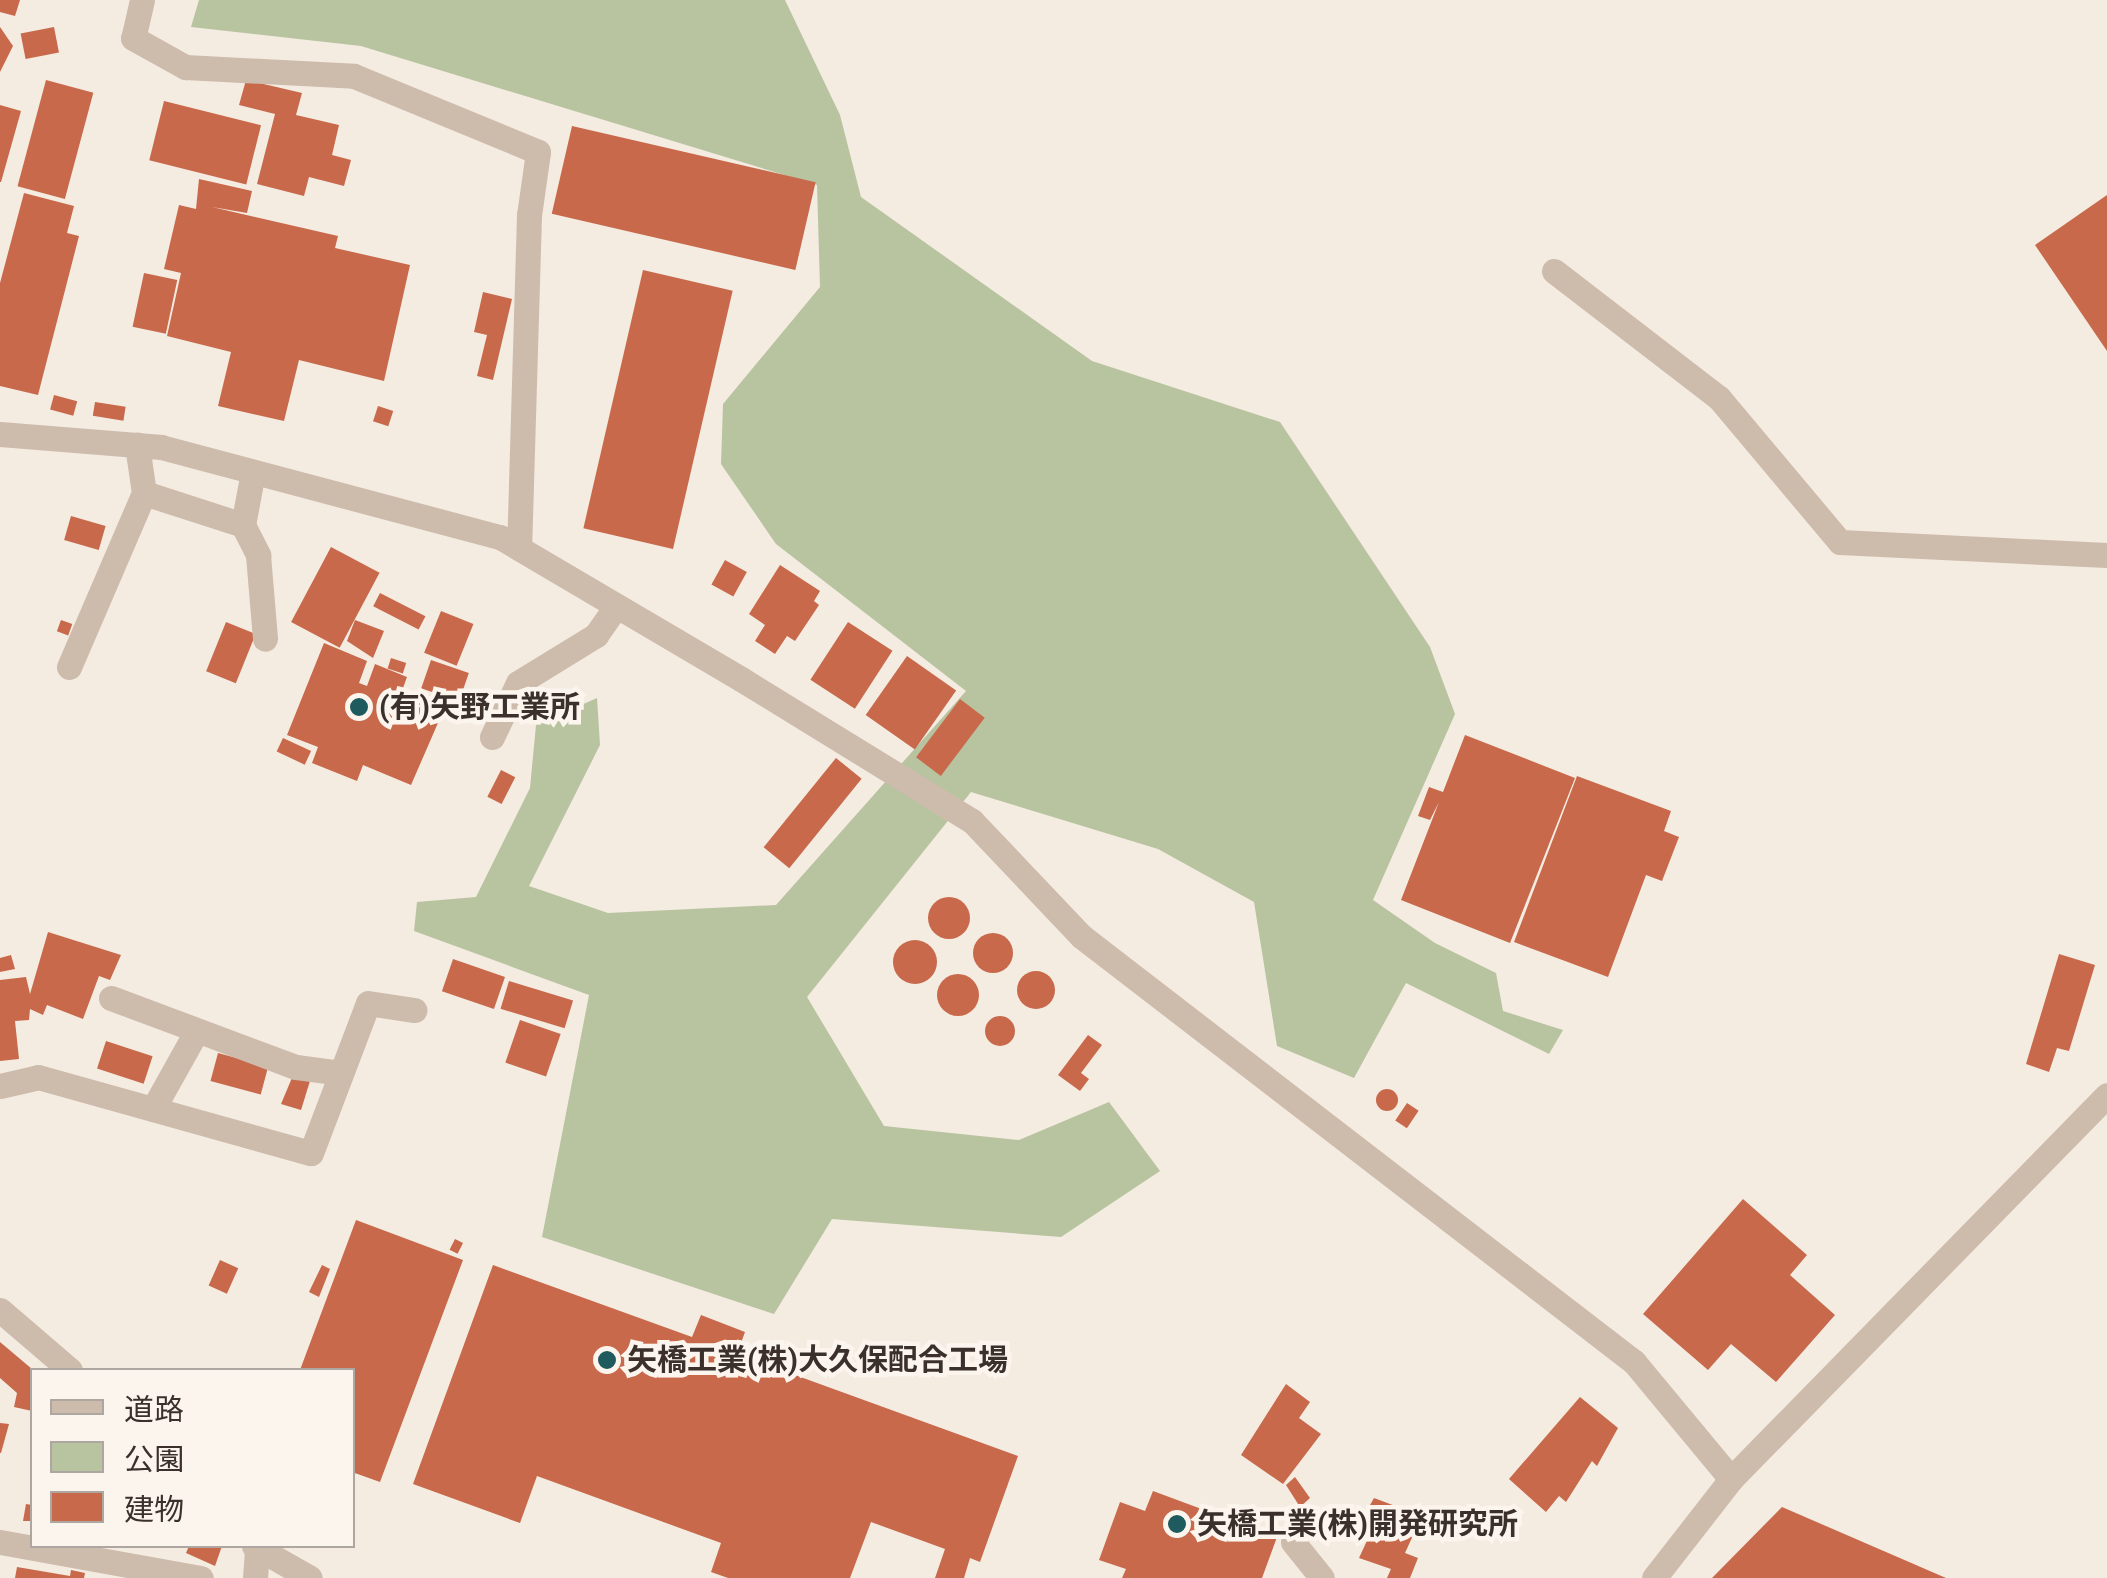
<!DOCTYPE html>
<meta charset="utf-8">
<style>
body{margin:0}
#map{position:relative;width:2107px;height:1578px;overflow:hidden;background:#f4ebe1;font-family:Roboto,"Noto Sans JP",sans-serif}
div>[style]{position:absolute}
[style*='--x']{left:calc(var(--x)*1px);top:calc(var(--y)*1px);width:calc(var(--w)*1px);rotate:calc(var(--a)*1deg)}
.green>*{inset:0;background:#b8c4a0}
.building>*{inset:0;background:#c8694b;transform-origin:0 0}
.round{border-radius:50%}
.minor>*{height:25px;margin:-12.5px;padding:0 12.5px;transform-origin:12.5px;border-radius:12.5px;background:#cdbbac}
.dots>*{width:28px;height:28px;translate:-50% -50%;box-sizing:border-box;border:5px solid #fbf5ee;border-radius:50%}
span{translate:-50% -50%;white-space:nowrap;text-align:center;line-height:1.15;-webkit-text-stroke:9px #fbf5ee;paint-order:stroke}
.poi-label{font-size:30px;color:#3b302b;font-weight:700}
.left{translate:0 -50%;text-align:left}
.legend{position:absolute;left:30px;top:1368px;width:325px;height:180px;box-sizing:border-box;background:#fbf5ee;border:2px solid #aea6a0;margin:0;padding:12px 18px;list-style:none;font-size:30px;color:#3b302b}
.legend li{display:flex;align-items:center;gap:20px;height:50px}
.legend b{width:50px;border:2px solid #aea6a0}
</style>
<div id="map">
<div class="green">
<div style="clip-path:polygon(199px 0,785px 0,840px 115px,861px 197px,1092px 361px,1280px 422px,1430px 647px,1455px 714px,1373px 900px,1435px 943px,1496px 973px,1503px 1011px,1563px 1030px,1549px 1054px,1406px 983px,1354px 1078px,1277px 1046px,1254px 902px,1158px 849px,971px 792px,807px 997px,884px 1126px,1019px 1140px,1109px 1102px,1160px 1171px,1061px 1237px,832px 1219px,774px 1314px,542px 1237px,589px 995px,414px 931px,417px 902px,476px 897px,530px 788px,536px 725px,597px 698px,600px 745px,529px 886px,608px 913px,776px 905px,966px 691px,776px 544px,721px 464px,723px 404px,820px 287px,817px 185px,361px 46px,191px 27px)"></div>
</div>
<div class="building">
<div style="clip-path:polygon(0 0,20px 0,15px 16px,0 12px)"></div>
<div style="clip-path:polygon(0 27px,13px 46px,0 72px)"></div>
<div style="left:54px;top:27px;width:26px;height:34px;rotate:79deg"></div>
<div style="left:46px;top:80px;width:49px;height:110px;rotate:15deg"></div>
<div style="clip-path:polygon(246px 80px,302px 93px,296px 115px,339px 125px,332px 155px,351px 160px,344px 186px,309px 177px,304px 196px,257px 184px,275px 114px,239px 105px)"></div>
<div style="left:164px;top:101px;width:100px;height:61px;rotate:14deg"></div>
<div style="clip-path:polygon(0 105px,21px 111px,1px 182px,0 182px)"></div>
<div style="left:572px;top:126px;width:250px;height:90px;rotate:13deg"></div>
<div style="clip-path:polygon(199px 179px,252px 191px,247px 213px,212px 207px,338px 236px,335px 248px,410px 265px,384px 381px,299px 360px,284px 421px,218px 406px,231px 352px,167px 336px,181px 273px,164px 269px,179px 205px,196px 209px)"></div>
<div style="clip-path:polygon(24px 193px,74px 206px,67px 233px,79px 236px,38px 395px,0 386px,0 283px)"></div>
<div style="clip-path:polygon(2107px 195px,2107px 351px,2035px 245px)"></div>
<div style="left:643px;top:270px;width:92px;height:265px;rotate:13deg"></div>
<div style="left:144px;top:273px;width:34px;height:55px;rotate:12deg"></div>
<div style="clip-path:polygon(483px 292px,512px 299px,493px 380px,477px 376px,487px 335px,474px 332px)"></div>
<div style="left:54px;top:395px;width:24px;height:15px;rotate:15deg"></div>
<div style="left:95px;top:402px;width:31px;height:14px;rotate:9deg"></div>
<div style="left:378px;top:406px;width:16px;height:16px;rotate:18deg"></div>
<div style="left:71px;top:516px;width:36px;height:25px;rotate:16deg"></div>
<div style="left:331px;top:547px;width:55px;height:85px;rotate:28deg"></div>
<div style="left:725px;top:560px;width:25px;height:28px;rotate:29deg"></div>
<div style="clip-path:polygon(780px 565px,820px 591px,814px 601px,819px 605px,795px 641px,787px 636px,775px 654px,755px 641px,765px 625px,749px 614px)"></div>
<div style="left:380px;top:593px;width:51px;height:15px;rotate:27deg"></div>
<div style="left:441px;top:611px;width:35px;height:45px;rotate:22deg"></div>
<div style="left:61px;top:620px;width:12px;height:12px;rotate:20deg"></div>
<div style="clip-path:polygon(355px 620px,384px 631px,373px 658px,347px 641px)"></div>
<div style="left:226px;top:622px;width:32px;height:53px;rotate:22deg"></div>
<div style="left:848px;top:622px;width:53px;height:69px;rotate:33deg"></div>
<div style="clip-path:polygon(324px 643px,367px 661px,359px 683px,367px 686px,375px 664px,407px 677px,399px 699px,441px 716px,411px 785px,363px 765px,357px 781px,312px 763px,318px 747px,287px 735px)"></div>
<div style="left:907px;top:656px;width:60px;height:72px;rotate:35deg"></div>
<div style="left:391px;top:658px;width:16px;height:11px;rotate:18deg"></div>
<div style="left:431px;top:660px;width:40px;height:30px;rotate:19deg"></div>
<div style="left:422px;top:693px;width:29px;height:12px;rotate:20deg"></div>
<div style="left:960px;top:699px;width:31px;height:73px;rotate:37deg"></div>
<div style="clip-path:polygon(1465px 735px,1575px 778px,1510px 943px,1401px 900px,1439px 802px,1430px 820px,1418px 816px,1429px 787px,1443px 792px)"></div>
<div style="left:283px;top:738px;width:31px;height:15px;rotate:25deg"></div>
<div style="left:836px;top:758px;width:33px;height:115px;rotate:39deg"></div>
<div style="left:501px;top:770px;width:16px;height:30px;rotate:27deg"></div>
<div style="clip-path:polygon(1577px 776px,1671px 811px,1664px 831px,1679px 837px,1662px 881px,1646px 875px,1608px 977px,1514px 942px)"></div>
<div class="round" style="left:928px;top:897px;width:42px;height:42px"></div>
<div style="clip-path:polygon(48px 932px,121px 955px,110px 980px,99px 976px,83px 1019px,47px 1005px,43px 1015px,30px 1009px,29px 1020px,15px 1021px,19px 1059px,0 1061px,0 980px,26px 977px,30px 994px)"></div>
<div class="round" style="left:973px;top:933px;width:40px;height:40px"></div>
<div class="round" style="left:893px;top:940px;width:44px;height:44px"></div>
<div style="clip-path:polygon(2059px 954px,2095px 965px,2069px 1051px,2057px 1048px,2049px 1072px,2026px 1064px)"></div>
<div style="clip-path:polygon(11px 955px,15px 969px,0 972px,0 958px)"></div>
<div style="left:453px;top:959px;width:55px;height:34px;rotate:19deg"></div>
<div class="round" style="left:1017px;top:971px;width:38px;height:38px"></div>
<div class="round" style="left:937px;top:974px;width:42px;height:42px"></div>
<div style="left:509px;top:981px;width:67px;height:29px;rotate:17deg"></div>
<div class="round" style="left:985px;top:1016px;width:30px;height:30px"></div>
<div style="left:520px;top:1020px;width:43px;height:45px;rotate:19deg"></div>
<div style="clip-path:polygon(1088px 1035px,1102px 1045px,1081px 1073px,1089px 1079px,1080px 1091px,1058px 1075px)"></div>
<div style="left:106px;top:1041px;width:49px;height:29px;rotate:18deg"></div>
<div style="left:218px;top:1053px;width:52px;height:29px;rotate:15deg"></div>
<div style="clip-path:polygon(294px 1073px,310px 1081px,301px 1110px,281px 1104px)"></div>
<div class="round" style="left:1376px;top:1089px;width:22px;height:22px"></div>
<div style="left:1407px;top:1103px;width:14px;height:21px;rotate:34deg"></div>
<div style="clip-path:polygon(1743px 1199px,1807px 1255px,1790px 1275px,1835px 1315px,1776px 1382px,1731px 1344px,1708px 1370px,1643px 1314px)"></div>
<div style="clip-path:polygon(356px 1220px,463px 1260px,380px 1482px,352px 1472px,352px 1370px,300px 1370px)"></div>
<div style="left:455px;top:1239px;width:9px;height:12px;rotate:27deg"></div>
<div style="left:220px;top:1260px;width:20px;height:28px;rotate:24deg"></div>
<div style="clip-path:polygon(322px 1265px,330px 1269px,319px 1297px,309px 1292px)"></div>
<div style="clip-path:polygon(493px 1265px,692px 1337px,701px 1315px,745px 1332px,737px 1354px,1018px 1456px,980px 1562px,970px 1558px,964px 1578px,935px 1578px,945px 1549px,871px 1522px,850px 1578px,728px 1578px,711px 1572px,721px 1543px,537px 1476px,520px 1523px,413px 1484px)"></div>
<div style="clip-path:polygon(0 1342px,32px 1369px,32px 1411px,14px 1407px,17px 1393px,0 1378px)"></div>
<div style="clip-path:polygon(1286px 1384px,1310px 1402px,1299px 1418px,1321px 1434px,1283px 1484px,1241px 1455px)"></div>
<div style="clip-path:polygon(1580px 1397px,1618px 1428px,1597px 1466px,1592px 1461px,1566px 1502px,1559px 1496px,1546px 1512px,1509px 1479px)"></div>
<div style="clip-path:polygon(0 1423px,9px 1424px,1px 1453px,0 1453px)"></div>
<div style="clip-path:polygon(1295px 1477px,1310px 1498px,1300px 1507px,1286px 1485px)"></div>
<div style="clip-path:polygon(1153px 1491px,1277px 1537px,1262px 1578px,1122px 1578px,1126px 1569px,1099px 1560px,1120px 1502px,1145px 1511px)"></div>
<div style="clip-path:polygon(1374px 1498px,1406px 1510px,1400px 1524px,1415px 1531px,1405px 1553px,1418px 1558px,1410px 1578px,1387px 1578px,1391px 1569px,1359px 1558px,1377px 1519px,1365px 1514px)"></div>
<div style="clip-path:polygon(26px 1504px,32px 1505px,32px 1521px,23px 1521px)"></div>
<div style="clip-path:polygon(1782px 1507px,1946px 1578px,1712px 1578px)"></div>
<div style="clip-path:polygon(189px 1546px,222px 1546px,215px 1566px,186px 1553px)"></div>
<div style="clip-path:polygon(17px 1567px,70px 1576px,71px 1570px,85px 1573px,84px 1578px,15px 1578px)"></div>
</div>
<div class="minor">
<div style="--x:142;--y:0;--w:39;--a:103"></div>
<div style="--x:133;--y:38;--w:60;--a:29.1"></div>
<div style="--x:185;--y:67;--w:169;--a:3"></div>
<div style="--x:354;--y:76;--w:199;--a:22.4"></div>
<div style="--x:538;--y:152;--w:64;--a:98.1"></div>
<div style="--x:529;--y:215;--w:333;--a:91.7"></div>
<div style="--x:1554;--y:271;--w:208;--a:37.6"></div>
<div style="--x:1719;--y:398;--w:188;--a:50"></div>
<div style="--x:1840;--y:542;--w:267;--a:2.8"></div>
<div style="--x:0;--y:434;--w:162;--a:4.6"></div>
<div style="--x:161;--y:447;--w:351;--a:14.9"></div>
<div style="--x:500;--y:537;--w:280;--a:30.5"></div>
<div style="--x:741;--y:679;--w:271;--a:31.6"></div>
<div style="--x:972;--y:821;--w:158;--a:46.5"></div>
<div style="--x:1081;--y:936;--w:698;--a:37.61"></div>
<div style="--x:1634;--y:1362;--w:152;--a:50.3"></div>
<div style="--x:253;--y:472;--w:54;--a:100.7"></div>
<div style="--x:243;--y:525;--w:34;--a:63"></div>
<div style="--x:258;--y:555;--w:84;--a:85.2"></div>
<div style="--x:144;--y:493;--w:104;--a:17.9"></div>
<div style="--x:69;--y:667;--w:189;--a:-66.7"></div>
<div style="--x:144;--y:493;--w:49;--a:-98.3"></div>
<div style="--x:492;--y:737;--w:60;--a:-64.3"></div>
<div style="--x:518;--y:683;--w:92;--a:-31.6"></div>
<div style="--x:596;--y:635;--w:35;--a:-55"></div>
<div style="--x:111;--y:998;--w:197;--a:20.5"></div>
<div style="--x:296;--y:1067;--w:45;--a:7.6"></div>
<div style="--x:0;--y:1086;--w:39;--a:-13"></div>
<div style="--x:38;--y:1077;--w:283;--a:15.6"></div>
<div style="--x:311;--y:1153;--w:160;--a:-69.2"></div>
<div style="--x:368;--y:1003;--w:47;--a:8.7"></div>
<div style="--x:153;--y:1109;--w:88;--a:-60.8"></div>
<div style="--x:0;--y:1310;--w:92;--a:40.6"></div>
<div style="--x:0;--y:1542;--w:204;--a:10.2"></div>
<div style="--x:1293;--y:1542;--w:46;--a:51.1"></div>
<div style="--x:254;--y:1546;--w:64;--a:29.7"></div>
<div style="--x:255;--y:1578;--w:30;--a:-86"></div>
<div style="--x:1654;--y:1578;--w:125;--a:-52.1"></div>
<div style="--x:1731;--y:1479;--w:537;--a:-45.6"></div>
</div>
<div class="dots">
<div style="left:359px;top:707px;background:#1f5a5e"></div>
<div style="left:607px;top:1360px;background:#1f5a5e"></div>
<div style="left:1177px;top:1524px;background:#1f5a5e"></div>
</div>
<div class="poi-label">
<span class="left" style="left:379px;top:707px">(有)矢野工業所</span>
<span class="left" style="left:627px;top:1360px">矢橋工業(株)大久保配合工場</span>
<span class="left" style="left:1197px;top:1524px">矢橋工業(株)開発研究所</span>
</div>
<ul class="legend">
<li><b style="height:12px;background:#cdbbac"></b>道路</li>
<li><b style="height:28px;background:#b8c4a0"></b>公園</li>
<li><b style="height:28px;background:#c8694b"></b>建物</li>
</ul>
</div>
